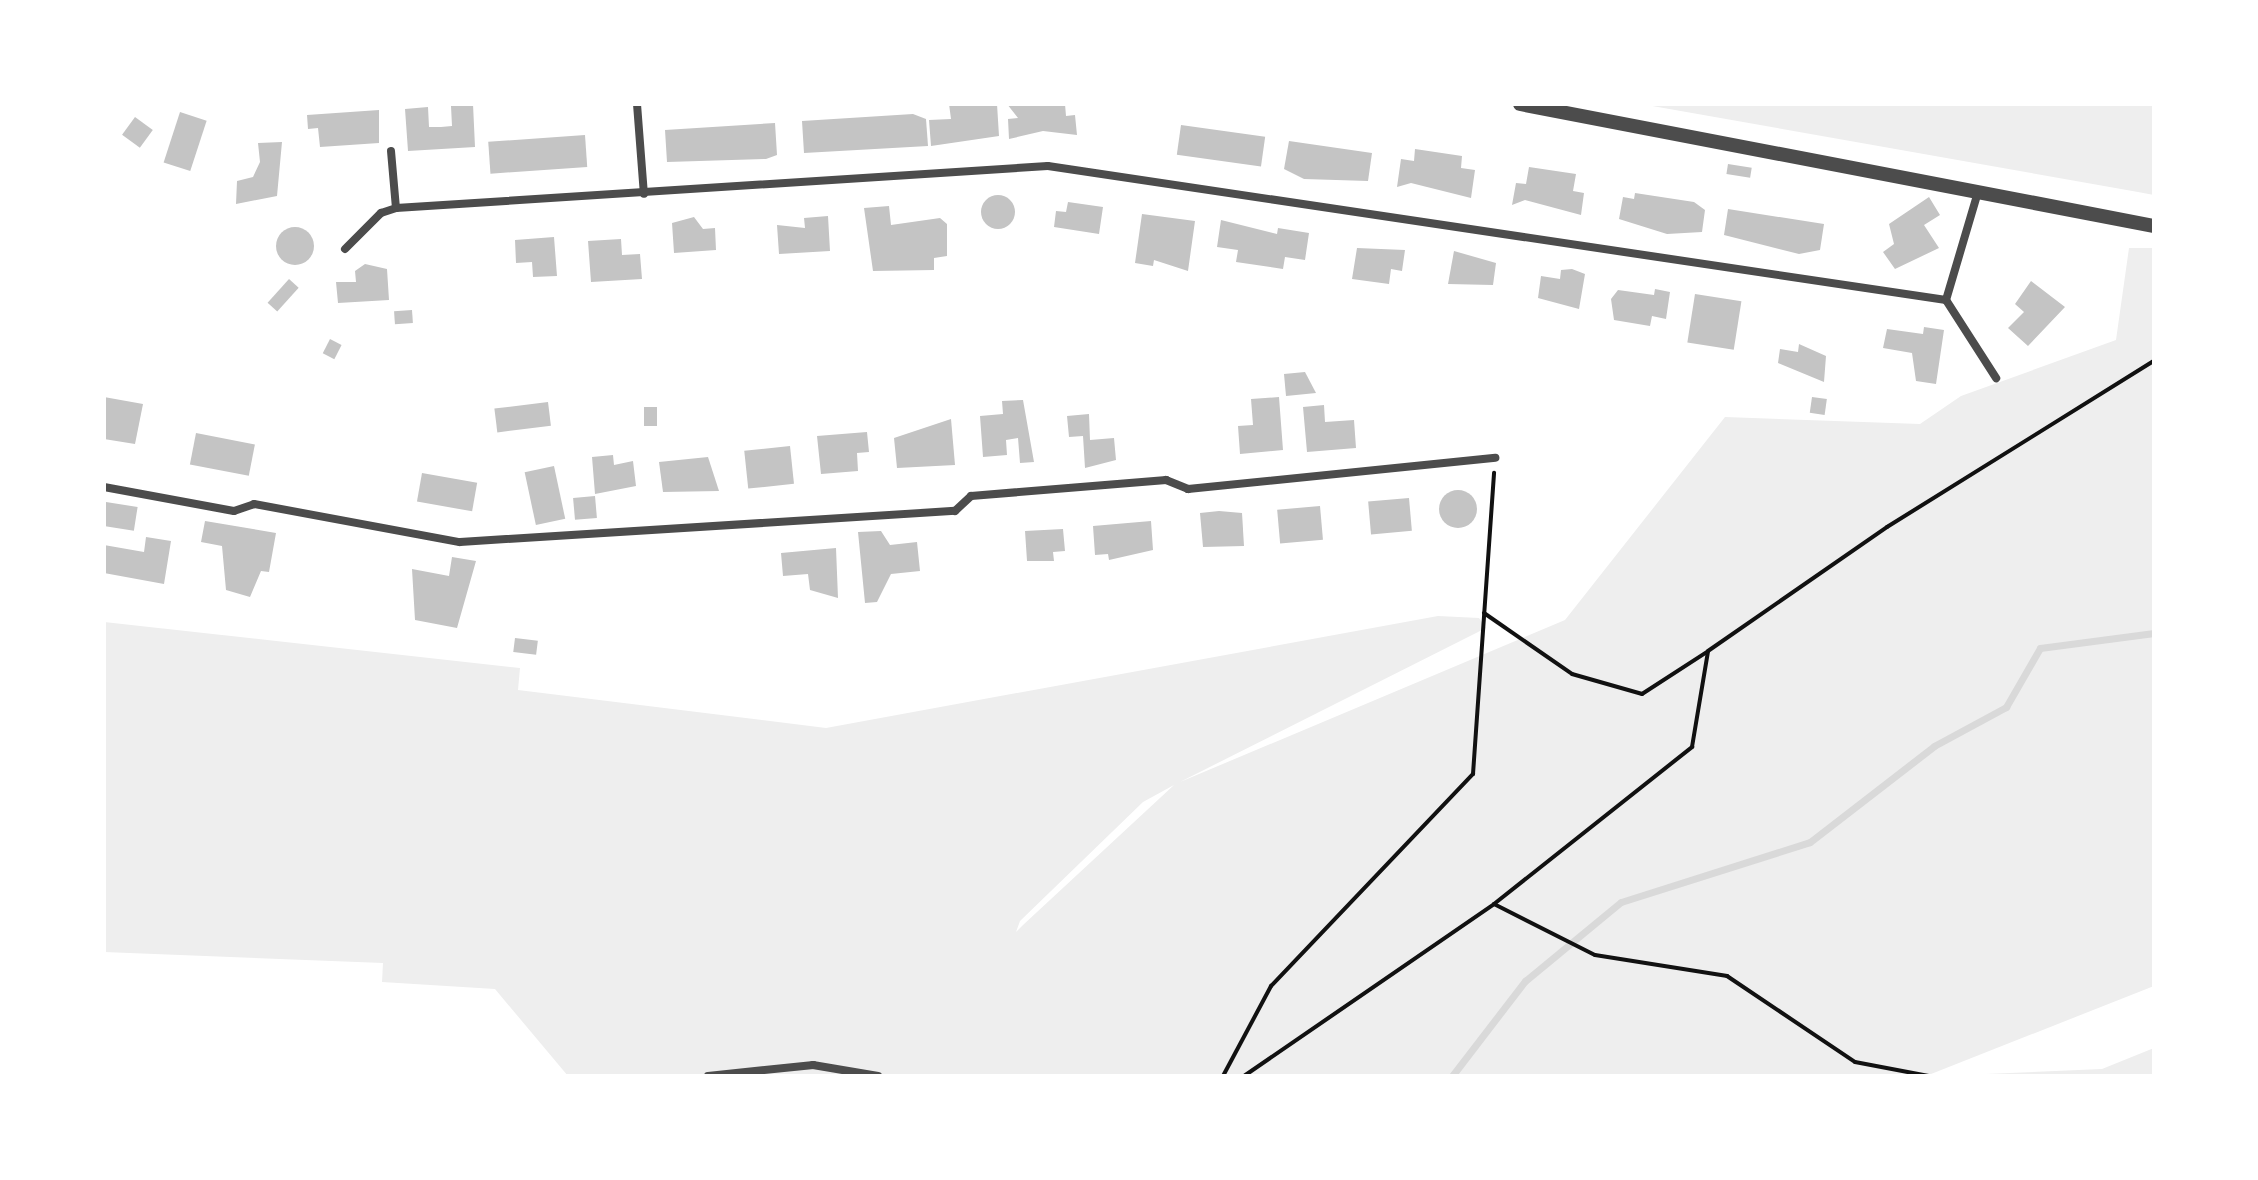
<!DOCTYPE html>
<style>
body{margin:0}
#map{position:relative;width:2258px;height:1180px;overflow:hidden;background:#fff;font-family:Spectral,serif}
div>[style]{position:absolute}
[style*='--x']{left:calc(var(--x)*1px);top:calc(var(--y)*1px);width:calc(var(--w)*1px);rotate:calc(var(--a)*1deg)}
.green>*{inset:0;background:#eee}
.stream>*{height:7px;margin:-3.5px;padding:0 3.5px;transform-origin:3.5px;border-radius:3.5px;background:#d9d9d9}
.building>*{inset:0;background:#c4c4c4;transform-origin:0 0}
.round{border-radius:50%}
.path>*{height:4px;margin:-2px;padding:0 2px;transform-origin:2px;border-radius:2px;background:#111}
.minor>*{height:8px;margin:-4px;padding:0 4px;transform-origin:4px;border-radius:4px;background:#4c4c4c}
.tertiary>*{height:14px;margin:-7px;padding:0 7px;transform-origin:7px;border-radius:7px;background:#4c4c4c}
span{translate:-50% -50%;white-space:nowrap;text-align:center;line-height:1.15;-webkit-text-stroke:7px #fff;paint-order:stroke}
.frame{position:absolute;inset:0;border:106px solid #fff;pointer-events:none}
</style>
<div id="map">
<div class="green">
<div style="clip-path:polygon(1641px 104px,2154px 104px,2154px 195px,2138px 192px)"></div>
<div style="clip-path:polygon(evenodd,2129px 248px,2154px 248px,2154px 986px,1926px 1076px,568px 1076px,495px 989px,382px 982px,383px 963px,104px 952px,104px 622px,520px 668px,518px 690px,826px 728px,1438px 616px,1479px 618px,1486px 628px,1180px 782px,1565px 620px,1725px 417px,1920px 424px,1961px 396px,2116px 340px,2129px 248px,1174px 785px,1023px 925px,1016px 932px,1020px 921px,1143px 802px,1174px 785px)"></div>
<div style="clip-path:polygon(2154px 1048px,2154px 1076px,1938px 1076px,2102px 1069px)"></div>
</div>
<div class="stream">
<div style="--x:1452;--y:1076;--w:120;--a:-52.5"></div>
<div style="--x:1525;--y:981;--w:124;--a:-39.5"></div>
<div style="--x:1621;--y:902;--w:198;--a:-17.6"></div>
<div style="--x:1810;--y:842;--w:157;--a:-37.7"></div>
<div style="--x:1934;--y:746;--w:82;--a:-28.4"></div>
<div style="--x:2006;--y:707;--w:68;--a:-60"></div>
<div style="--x:2040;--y:648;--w:115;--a:-7.5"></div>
</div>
<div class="building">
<div style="clip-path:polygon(473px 104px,475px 147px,408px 151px,405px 109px,428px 107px,429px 127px,441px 127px,452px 126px,451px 106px)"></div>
<div style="clip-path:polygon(949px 104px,997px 104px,999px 136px,931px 146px,929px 120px,951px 119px)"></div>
<div style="clip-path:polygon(1007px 104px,1065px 104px,1066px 116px,1075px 115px,1077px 135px,1043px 131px,1009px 139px,1008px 119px,1018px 118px)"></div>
<div style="clip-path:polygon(379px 110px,379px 143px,320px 147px,318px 128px,308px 129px,307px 115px)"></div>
<div style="left:180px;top:112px;width:28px;height:53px;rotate:18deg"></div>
<div style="clip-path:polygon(913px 114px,926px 119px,928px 146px,804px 153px,802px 121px)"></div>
<div style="left:135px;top:117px;width:22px;height:22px;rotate:36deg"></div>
<div style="clip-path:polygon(775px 123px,777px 155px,766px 159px,667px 162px,665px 130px)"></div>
<div style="left:1181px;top:125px;width:85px;height:30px;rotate:8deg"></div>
<div style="left:585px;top:135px;width:32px;height:97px;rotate:86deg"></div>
<div style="clip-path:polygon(1289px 141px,1372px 153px,1368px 181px,1304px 179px,1284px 169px)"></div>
<div style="clip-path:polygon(282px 142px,277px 196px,236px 204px,237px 181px,253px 177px,260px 162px,258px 143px)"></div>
<div style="clip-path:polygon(1415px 149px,1462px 156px,1461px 168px,1475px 170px,1471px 198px,1411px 183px,1397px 187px,1401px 159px,1414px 161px)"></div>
<div style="left:1728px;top:164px;width:24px;height:10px;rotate:9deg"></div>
<div style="clip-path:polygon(1529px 167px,1576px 174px,1573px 191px,1584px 193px,1581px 215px,1525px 200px,1512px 205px,1516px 183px,1526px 184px)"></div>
<div style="clip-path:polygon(1635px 193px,1694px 202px,1705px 210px,1702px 232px,1667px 234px,1619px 219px,1623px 197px,1634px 199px)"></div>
<div class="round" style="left:981px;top:195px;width:34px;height:34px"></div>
<div style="clip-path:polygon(1929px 197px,1940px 215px,1924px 225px,1939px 248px,1895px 269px,1883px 252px,1894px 244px,1889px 224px)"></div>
<div style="clip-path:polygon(1068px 202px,1103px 207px,1099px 234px,1054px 227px,1056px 211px,1066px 212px)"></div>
<div style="clip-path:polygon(889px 206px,891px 225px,940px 218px,947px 224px,947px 256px,934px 258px,934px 270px,873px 271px,864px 208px)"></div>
<div style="clip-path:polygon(1728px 209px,1824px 224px,1820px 250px,1799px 254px,1724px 235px)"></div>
<div style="clip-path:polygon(1142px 214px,1195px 221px,1188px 271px,1154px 260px,1153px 266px,1135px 263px)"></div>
<div style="clip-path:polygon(828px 216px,830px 251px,779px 254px,777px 225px,805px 228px,804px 218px)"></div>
<div style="clip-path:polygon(694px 217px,703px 229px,715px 228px,716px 250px,674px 253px,672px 223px)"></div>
<div style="clip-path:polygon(1221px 220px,1277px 234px,1278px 228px,1309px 233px,1305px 260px,1285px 257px,1283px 269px,1236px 262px,1238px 250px,1217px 247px)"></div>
<div class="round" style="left:276px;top:227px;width:38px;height:38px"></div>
<div style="clip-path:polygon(554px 237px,557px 276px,533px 277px,532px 262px,516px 263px,515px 240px)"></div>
<div style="clip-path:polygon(621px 239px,622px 255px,640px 254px,642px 279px,591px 282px,588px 241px)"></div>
<div style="clip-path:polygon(1357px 248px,1405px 250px,1402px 271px,1391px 269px,1389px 284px,1352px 279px)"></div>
<div style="clip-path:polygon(1454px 251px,1496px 263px,1493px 285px,1448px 284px)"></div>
<div style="clip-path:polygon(365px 264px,387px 269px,389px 300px,338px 303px,336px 282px,356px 282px,355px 271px)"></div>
<div style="clip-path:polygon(1572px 269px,1585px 274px,1579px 309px,1538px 298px,1541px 276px,1560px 279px,1561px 270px)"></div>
<div style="left:289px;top:279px;width:13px;height:32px;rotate:42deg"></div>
<div style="clip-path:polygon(2031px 281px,2065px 307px,2028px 346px,2008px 328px,2024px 312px,2015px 304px)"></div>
<div style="clip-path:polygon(1655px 289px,1670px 292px,1666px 319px,1652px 316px,1650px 326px,1614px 320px,1611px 299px,1618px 290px,1654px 295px)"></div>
<div style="left:1695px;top:294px;width:47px;height:49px;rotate:9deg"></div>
<div style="left:412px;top:310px;width:13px;height:18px;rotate:86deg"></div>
<div style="clip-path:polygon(1924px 327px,1944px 330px,1936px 384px,1916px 381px,1912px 353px,1883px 348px,1887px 329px,1923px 334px)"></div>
<div style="left:330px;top:339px;width:13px;height:16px;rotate:27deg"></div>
<div style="clip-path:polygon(1799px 344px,1826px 356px,1824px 382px,1778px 363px,1780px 349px,1798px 352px)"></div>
<div style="clip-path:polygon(1305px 372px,1316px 393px,1286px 396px,1284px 374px)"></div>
<div style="clip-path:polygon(104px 397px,143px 404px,135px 444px,104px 439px)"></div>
<div style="clip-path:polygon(1279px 397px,1283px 450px,1240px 454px,1238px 426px,1253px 425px,1251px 399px)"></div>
<div style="left:1812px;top:397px;width:15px;height:16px;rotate:8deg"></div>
<div style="clip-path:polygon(1023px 400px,1034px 462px,1020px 463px,1018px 438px,1006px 440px,1007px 455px,983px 457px,980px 416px,1003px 414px,1002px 401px)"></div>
<div style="left:548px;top:402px;width:24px;height:54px;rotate:83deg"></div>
<div style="clip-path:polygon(1324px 405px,1325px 422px,1354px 420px,1356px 448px,1307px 452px,1303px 407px)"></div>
<div style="left:644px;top:407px;width:13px;height:19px"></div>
<div style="clip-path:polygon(1089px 414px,1090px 440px,1114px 438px,1116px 460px,1085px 468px,1083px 436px,1069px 437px,1067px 416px)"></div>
<div style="clip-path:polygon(951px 419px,955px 465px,897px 468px,894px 438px)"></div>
<div style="clip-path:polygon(867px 432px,869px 452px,857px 453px,858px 471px,821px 474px,817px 436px)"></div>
<div style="left:196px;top:433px;width:60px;height:32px;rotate:11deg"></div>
<div style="left:790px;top:446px;width:38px;height:46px;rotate:84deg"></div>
<div style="clip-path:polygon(613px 455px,614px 465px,633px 461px,636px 486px,595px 494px,592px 457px)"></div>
<div style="clip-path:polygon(708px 457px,719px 491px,663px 492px,659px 462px)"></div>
<div style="left:554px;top:466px;width:54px;height:30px;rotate:78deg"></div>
<div style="left:422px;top:473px;width:56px;height:29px;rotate:10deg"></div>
<div class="round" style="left:1439px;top:490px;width:38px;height:38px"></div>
<div style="left:595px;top:496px;width:22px;height:22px;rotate:85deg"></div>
<div style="left:1409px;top:498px;width:33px;height:41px;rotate:85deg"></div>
<div style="left:106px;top:502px;width:32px;height:24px;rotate:9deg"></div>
<div style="left:1320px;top:506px;width:34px;height:43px;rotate:85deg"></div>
<div style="clip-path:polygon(1219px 511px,1242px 513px,1244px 546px,1203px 547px,1200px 513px)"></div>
<div style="clip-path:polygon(205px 521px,276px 533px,269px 572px,261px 571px,250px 597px,226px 590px,222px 546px,201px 542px)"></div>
<div style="clip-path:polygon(1151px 521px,1153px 550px,1109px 560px,1108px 554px,1095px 555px,1093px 526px)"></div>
<div style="clip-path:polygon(1063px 529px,1065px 551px,1053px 552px,1054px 561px,1027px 561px,1025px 531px)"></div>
<div style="clip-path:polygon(881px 531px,890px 545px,917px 542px,920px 571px,891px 574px,877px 602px,865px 603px,858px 532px)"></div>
<div style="clip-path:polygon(146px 537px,171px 541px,164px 584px,104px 573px,104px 545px,144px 552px)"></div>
<div style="clip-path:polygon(836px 548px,838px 598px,810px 590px,808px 574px,783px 576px,781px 553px)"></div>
<div style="clip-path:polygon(452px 557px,476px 561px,457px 628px,415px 620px,412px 569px,449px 576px)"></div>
<div style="left:515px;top:638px;width:23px;height:14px;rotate:7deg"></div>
</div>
<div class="path">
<div style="--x:1484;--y:613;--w:107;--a:34.7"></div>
<div style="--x:1572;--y:674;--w:73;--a:15.9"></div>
<div style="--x:1642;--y:694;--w:77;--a:-32.9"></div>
<div style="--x:1494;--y:904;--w:253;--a:-38.4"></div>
<div style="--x:1692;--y:747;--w:97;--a:-80.5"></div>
<div style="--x:1708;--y:651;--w:218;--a:-34.7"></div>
<div style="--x:1887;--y:527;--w:314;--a:-31.9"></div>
<div style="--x:1223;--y:1076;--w:102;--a:-61.9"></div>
<div style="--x:1271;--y:986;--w:293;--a:-46.4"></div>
<div style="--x:1473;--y:774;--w:302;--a:-86"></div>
<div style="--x:1244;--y:1076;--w:303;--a:-34.5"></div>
<div style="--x:1494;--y:904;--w:113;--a:26.8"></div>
<div style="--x:1595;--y:955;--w:134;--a:9"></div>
<div style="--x:1727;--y:976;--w:154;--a:33.9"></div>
<div style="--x:1855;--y:1062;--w:75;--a:10.7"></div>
</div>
<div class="minor">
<div style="--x:637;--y:104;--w:90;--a:85.6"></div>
<div style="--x:391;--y:151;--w:57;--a:85"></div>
<div style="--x:345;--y:249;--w:51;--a:-45"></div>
<div style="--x:381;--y:213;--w:16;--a:-18"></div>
<div style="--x:396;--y:208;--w:653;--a:-3.69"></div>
<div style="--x:1048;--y:166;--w:908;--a:8.49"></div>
<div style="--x:1946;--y:300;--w:113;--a:-73.5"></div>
<div style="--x:1946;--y:300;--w:93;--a:57.3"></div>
<div style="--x:104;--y:487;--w:132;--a:10.5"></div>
<div style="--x:234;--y:511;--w:21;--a:-19"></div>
<div style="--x:254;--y:504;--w:209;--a:10.5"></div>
<div style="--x:460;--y:542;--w:496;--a:-3.6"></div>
<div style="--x:955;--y:511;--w:22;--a:-43"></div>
<div style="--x:971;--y:496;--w:196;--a:-4.7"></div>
<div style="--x:1166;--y:480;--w:24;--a:22"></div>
<div style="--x:1188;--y:489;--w:309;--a:-5.8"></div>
<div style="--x:708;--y:1076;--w:106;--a:-6"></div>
<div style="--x:813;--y:1065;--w:66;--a:9.6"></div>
</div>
<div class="tertiary">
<div style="--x:1520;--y:104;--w:646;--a:10.89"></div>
</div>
<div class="frame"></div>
</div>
